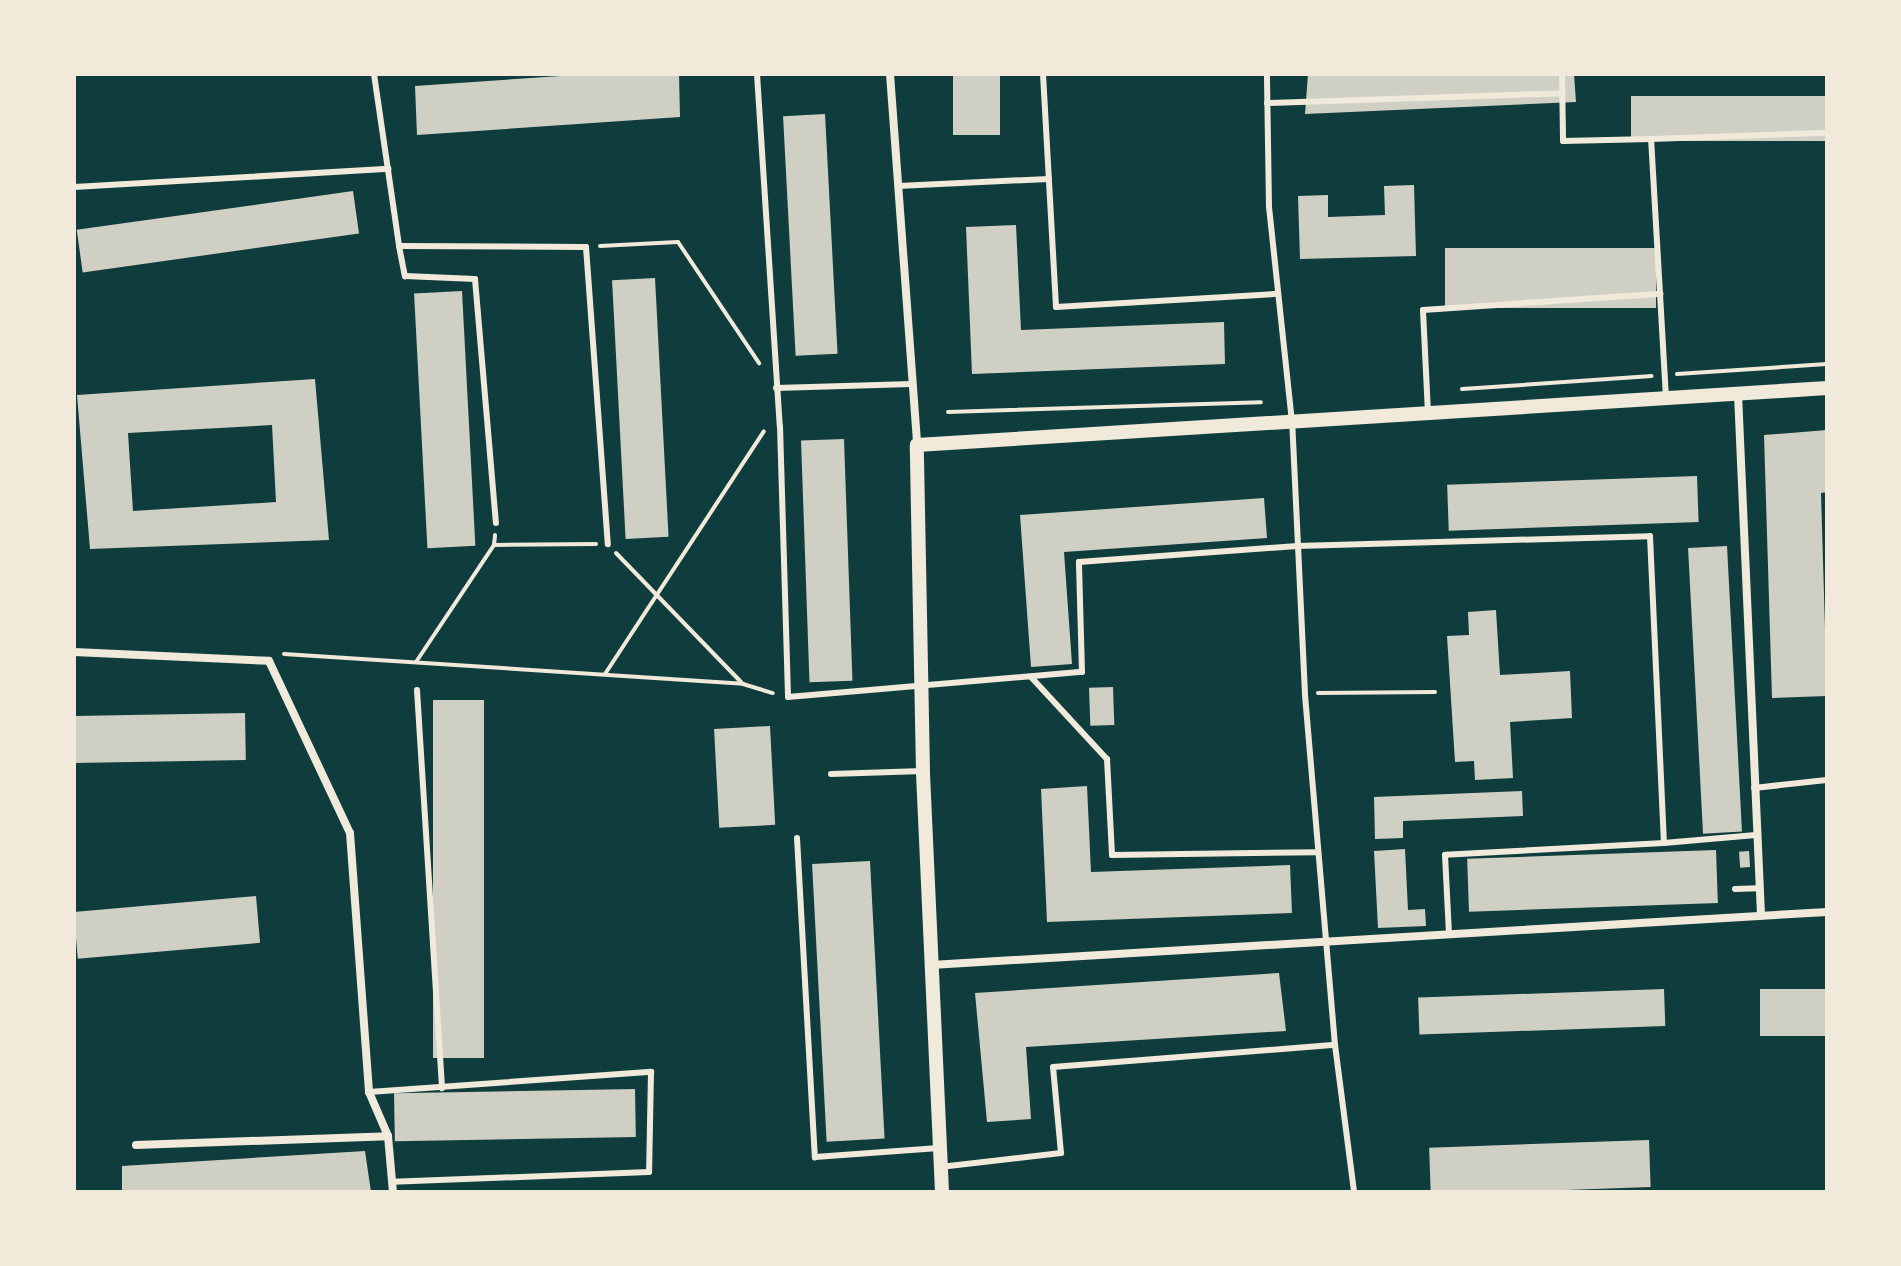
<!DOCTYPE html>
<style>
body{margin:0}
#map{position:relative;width:1901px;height:1266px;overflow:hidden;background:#0f3d3e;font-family:"PT Sans Narrow",sans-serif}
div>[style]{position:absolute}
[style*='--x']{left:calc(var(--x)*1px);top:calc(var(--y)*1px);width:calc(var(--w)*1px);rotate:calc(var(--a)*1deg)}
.building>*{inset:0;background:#cfcfc3;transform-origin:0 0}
.path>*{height:4px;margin:-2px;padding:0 2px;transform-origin:2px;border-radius:2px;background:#f1e9da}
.service>*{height:6px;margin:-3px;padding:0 3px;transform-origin:3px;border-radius:3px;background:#f1e9da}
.minor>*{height:8px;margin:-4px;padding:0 4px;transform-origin:4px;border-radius:4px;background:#f1e9da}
.tertiary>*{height:14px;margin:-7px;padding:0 7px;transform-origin:7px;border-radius:7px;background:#f1e9da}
span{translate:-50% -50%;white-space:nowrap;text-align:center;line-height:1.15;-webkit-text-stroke:8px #f1e9da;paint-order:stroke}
.frame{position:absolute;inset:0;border:76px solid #f1e9da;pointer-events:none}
</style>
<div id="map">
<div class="building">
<div style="clip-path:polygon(590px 74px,679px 74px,680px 117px,417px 135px,415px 86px)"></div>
<div style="left:953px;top:74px;width:47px;height:61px"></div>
<div style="clip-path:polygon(1308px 74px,1574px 74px,1576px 102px,1305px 114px)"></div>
<div style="left:1827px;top:96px;width:45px;height:196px;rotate:90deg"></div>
<div style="left:825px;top:114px;width:240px;height:42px;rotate:87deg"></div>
<div style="clip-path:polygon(1414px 185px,1416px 256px,1300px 259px,1298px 196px,1328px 195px,1328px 217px,1385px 215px,1384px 186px)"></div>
<div style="left:353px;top:191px;width:43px;height:279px;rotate:82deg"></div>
<div style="clip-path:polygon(1016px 225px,1021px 330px,1224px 322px,1225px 364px,972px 374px,966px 227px)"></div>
<div style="left:1656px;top:248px;width:60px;height:211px;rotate:90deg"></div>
<div style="left:655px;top:278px;width:259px;height:43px;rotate:87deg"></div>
<div style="left:462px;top:291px;width:255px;height:48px;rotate:87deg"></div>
<div style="clip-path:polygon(evenodd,315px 379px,329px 540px,90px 549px,77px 395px,315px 379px,272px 425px,276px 502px,133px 511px,128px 433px,272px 425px)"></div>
<div style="clip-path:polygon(1827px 430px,1827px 492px,1821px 493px,1827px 696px,1772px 698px,1764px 435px)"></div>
<div style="left:844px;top:439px;width:242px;height:43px;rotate:88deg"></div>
<div style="left:1697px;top:476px;width:46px;height:250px;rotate:88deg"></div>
<div style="clip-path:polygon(1264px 498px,1267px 538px,1064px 552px,1072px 664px,1031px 667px,1020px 515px)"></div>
<div style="left:1727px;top:546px;width:286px;height:39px;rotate:87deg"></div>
<div style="clip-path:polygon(1496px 610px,1500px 675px,1570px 671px,1572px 718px,1510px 722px,1513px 778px,1475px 780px,1474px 761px,1455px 762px,1447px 636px,1469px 635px,1468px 612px)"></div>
<div style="left:1113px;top:687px;width:38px;height:24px;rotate:88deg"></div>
<div style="left:433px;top:700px;width:51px;height:358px"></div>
<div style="left:245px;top:713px;width:47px;height:171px;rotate:89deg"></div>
<div style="left:770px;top:726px;width:99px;height:56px;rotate:87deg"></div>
<div style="clip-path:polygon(1087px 786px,1091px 872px,1290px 865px,1292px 913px,1047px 922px,1041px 789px)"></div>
<div style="clip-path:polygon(1522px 791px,1523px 816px,1403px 821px,1403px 838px,1375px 839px,1374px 797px)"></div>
<div style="clip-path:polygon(1405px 849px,1408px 910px,1425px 909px,1426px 926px,1378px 928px,1374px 851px)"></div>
<div style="left:1716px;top:850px;width:53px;height:249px;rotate:88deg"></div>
<div style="left:1749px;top:851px;width:16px;height:10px;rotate:86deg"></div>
<div style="left:870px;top:861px;width:278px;height:58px;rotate:87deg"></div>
<div style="left:256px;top:896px;width:47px;height:183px;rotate:85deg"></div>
<div style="clip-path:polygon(1279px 973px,1286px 1031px,1026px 1047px,1031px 1119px,987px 1122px,975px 993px)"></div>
<div style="left:1664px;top:989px;width:37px;height:246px;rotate:88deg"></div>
<div style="left:1827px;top:989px;width:47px;height:67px;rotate:90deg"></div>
<div style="left:635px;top:1089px;width:48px;height:241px;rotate:89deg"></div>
<div style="left:1649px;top:1140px;width:47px;height:220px;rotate:88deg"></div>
<div style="clip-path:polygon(365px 1151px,371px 1192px,122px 1192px,122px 1166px)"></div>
</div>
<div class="path">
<div style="--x:600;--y:246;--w:78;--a:-2.9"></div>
<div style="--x:678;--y:242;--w:146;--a:56.2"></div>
<div style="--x:1677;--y:374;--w:150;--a:-3.8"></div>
<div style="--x:1462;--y:389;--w:190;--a:-3.9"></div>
<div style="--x:948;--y:412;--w:313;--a:-1.8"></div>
<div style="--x:494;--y:545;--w:102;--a:-0.6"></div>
<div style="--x:616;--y:553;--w:180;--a:45.9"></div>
<div style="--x:284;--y:654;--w:460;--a:3.7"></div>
<div style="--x:743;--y:684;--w:31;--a:17"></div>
<div style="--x:416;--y:662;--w:141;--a:-56.3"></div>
<div style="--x:494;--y:545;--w:10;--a:-84"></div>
<div style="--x:605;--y:674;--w:290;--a:-56.8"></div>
<div style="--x:1318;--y:693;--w:117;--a:-0.5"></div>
<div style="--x:897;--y:1192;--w:14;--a:0"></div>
</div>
<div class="service">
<div style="--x:374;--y:74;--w:174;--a:81.7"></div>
<div style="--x:399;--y:246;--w:187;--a:0.3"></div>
<div style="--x:586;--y:247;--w:298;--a:85.8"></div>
<div style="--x:757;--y:74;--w:353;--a:86.3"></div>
<div style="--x:780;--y:426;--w:271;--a:88.3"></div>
<div style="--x:788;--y:697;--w:295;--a:-4.9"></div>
<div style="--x:1082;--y:672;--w:110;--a:-91.6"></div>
<div style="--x:1079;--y:562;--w:219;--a:-4.2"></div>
<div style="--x:1297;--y:546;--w:353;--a:-1.6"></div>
<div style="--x:1650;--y:536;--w:307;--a:87.4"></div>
<div style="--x:1664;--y:843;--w:219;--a:176.9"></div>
<div style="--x:1445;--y:855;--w:80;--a:87.1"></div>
<div style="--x:1043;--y:74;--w:233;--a:86.8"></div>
<div style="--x:1056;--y:307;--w:222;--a:-3.4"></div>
<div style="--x:1562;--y:74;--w:67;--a:89.1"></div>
<div style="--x:1563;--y:141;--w:88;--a:-1.3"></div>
<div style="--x:1267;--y:103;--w:296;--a:-1.9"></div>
<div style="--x:898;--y:186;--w:151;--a:-2.7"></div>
<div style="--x:74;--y:187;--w:315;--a:-3.3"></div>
<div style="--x:399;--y:246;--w:31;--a:79"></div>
<div style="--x:405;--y:276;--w:70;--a:2.5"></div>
<div style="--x:475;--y:279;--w:245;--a:85.1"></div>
<div style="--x:776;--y:388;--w:136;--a:-1.7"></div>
<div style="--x:1666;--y:398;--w:259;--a:-93.3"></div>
<div style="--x:1651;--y:139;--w:176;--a:-2"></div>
<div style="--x:1428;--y:413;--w:103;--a:-92.8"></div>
<div style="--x:1423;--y:310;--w:238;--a:-3.9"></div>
<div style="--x:1031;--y:677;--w:112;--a:47.2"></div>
<div style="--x:1107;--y:759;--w:96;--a:87"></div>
<div style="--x:1112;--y:855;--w:205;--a:-0.8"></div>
<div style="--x:417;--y:690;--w:399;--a:86.4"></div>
<div style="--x:831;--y:774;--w:92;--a:-1.9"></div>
<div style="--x:1754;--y:788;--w:73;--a:-6.3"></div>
<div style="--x:797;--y:838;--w:320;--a:86.8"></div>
<div style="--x:815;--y:1157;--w:124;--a:-4.2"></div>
<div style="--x:1664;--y:843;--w:92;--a:-5"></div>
<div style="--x:1735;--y:889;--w:24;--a:-2"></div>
<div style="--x:1335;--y:1045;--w:148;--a:82.6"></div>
<div style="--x:369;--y:1092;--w:283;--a:-4.1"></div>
<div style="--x:651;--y:1072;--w:100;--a:91.1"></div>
<div style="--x:649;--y:1172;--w:256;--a:177.8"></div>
<div style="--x:940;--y:1167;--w:122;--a:-6.6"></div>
<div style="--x:1061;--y:1153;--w:86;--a:-95.3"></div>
<div style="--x:1053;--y:1067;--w:283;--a:-4.5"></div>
<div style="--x:1335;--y:1045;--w:352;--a:-94.9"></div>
<div style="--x:1305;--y:694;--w:272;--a:-92.7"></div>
<div style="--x:1292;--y:422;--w:217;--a:-96.1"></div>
<div style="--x:1269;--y:206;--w:132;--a:-90.9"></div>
</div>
<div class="minor">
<div style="--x:890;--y:74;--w:372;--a:85.8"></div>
<div style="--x:1738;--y:394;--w:522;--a:87.47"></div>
<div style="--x:74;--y:652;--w:195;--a:2.6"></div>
<div style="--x:269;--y:661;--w:190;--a:64.8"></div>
<div style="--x:350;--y:833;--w:260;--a:85.8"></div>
<div style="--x:369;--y:1092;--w:48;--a:66.6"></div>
<div style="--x:388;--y:1136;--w:56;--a:84.9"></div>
<div style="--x:931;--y:965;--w:898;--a:-3.39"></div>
<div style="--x:136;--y:1145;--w:252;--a:-2"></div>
</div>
<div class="tertiary">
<div style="--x:942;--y:1192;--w:421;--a:-92.6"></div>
<div style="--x:923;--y:771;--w:326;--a:-91.1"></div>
<div style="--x:917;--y:445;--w:912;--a:-3.58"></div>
</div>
<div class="frame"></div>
</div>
